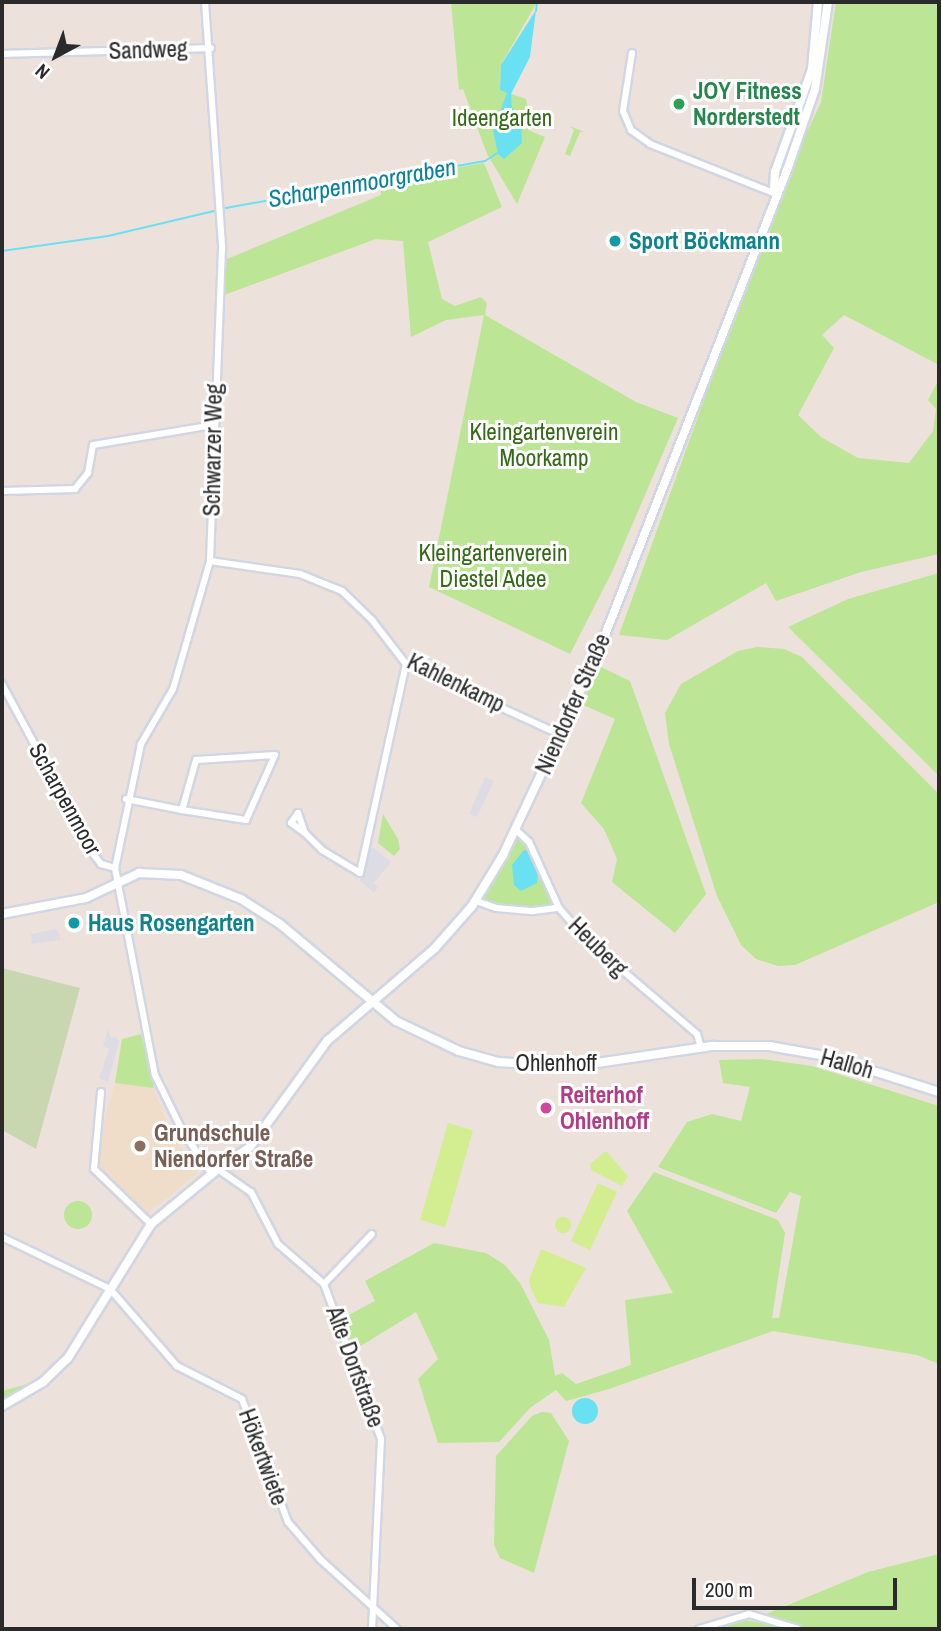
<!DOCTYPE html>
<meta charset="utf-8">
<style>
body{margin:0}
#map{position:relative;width:941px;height:1631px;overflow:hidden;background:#ece2db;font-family:"Archivo Narrow",sans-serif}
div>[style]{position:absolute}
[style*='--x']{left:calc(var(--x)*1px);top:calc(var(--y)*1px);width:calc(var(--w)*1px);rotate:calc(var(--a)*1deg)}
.industrial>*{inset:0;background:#dddce4}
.education>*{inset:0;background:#efddca}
.green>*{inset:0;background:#bce595}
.round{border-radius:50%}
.cemetery>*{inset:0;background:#c9d7b1}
.pitch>*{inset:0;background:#d3ed91;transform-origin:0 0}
.water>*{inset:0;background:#6ae1f2}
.stream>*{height:2px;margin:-1px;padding:0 1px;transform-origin:1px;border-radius:1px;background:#6ae1f2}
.roads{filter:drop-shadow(2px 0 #d0d6e3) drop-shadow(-2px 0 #d0d6e3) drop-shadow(0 2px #d0d6e3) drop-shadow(0 -2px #d0d6e3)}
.street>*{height:6px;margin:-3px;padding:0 3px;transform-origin:3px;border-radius:3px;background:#fff}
.secondary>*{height:8px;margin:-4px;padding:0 4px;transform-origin:4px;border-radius:4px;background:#fff}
.dots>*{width:19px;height:19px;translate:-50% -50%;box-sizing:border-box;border:4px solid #fff;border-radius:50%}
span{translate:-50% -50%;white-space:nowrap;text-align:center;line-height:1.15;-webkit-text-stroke:6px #fff;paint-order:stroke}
.street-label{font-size:23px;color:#2a2a2a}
.leisure-label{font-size:23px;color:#27864d;font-weight:700}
.left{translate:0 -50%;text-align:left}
.park-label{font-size:23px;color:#346917}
.culture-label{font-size:23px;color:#0d838f;font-weight:700}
.hotel-label{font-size:23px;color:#b23c85;font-weight:700}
.education-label{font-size:23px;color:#785e54;font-weight:700}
.water-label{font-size:24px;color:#09809e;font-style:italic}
.frame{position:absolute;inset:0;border:4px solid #2a2a2a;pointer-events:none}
.north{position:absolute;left:21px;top:21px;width:70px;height:70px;-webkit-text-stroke:5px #fff;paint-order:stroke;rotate:221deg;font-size:19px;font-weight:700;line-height:28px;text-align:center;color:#2a2a2a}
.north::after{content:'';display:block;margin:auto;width:24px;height:32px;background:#2a2a2a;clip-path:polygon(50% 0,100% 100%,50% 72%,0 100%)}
.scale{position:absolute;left:692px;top:1578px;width:205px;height:32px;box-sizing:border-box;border:4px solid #2a2a2a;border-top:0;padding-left:9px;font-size:21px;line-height:24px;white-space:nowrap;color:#2a2a2a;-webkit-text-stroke:5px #fff;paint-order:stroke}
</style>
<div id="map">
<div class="industrial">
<div style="clip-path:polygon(485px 777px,494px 781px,477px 817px,469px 814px)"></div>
<div style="clip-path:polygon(374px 848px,391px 862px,374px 883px,378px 887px,374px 893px,360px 881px,369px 849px)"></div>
<div style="clip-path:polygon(57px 929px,61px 940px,32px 944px,31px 934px)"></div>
<div style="clip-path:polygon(108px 1029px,111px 1038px,116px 1037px,119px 1042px,108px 1082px,99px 1078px,109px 1049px,103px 1046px)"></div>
</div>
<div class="education">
<div style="clip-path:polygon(115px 1083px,154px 1088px,169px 1129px,198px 1173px,146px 1215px,112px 1184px,99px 1163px,101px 1130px)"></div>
</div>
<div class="green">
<div style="clip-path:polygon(451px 2px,537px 2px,501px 65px,500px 90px,526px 99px,528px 110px,535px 112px,528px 130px,545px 137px,517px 204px,487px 154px,463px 89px,459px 90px)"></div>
<div style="clip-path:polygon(836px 2px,939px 2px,939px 365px,844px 315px,822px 335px,834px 348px,798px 415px,821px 437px,858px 458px,909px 463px,933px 431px,936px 409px,928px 400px,939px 379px,939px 554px,861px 572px,776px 601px,766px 583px,667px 640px,619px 635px,716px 367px,800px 147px,821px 102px)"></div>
<div style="clip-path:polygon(570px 126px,584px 132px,580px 132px,570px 156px,565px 154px,574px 130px)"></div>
<div style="clip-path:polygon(484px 163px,502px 207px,428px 242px,442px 299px,455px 306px,481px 297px,487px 303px,485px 315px,636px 402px,678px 418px,612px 572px,570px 654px,429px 587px,484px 315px,446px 320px,411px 337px,403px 241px,376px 239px,224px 295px,227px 259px,381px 195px,380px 181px)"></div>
<div style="clip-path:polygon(939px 573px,939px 776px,788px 627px,848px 599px)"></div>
<div style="clip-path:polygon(757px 647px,784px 649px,802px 657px,939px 794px,939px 902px,795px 965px,778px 966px,756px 959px,741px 945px,717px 896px,669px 744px,665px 713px,681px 684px,738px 651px)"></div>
<div style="clip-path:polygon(601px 667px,630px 681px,706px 894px,675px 933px,612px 882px,617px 859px,604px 829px,581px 803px,615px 719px,581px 704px)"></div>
<div style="clip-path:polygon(383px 814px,398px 839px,400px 849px,394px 856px,378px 843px)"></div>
<div style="clip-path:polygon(517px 834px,526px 839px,557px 905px,535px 909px,495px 906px,481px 899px)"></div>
<div style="clip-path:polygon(141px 1034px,154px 1088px,115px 1083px,122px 1039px)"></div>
<div style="clip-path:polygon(762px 1059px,812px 1066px,939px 1106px,939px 1364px,917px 1355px,773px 1331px,609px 1389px,566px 1401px,556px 1390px,530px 1408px,499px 1442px,438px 1443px,418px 1379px,438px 1359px,416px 1312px,354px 1350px,343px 1318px,375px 1301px,365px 1281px,434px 1243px,486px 1253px,505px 1265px,520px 1283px,549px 1340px,555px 1376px,562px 1373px,576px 1384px,631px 1365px,625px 1300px,673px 1293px,627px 1211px,654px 1172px,778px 1220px,785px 1233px,772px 1318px,779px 1318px,801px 1196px,790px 1192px,776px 1213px,658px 1167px,687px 1122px,712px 1114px,741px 1121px,750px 1087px,723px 1083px,719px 1060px)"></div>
<div class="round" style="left:64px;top:1201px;width:28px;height:28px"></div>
<div style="clip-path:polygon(31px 1383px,24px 1390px,2px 1402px,2px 1391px)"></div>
<div style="clip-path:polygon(542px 1412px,551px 1413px,569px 1441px,534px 1573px,500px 1558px,494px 1545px,496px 1456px,532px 1416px)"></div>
<div style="clip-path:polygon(939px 1554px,939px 1629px,807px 1629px,766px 1614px,868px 1572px)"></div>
<div style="clip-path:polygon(745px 1620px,773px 1625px,783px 1629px,720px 1629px)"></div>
</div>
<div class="cemetery">
<div style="clip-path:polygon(2px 968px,80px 988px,36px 1149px,2px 1130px)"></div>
</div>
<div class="pitch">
<div style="left:448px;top:1123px;width:26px;height:101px;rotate:16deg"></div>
<div style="clip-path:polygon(606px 1151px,628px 1176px,622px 1186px,591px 1170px,590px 1164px)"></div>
<div style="left:598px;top:1183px;width:21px;height:64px;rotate:25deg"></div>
<div class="round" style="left:555px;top:1217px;width:16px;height:16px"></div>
<div style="clip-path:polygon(541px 1249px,586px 1268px,564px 1307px,538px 1303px,531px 1289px,529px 1280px)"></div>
</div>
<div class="water">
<div style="clip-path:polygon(536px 10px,530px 57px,511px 94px,512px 108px,521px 120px,522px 143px,504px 159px,498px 154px,493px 130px,507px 93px,500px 90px,501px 65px)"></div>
<div style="clip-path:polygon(524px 850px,531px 852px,538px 874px,537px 883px,521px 891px,514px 885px,512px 865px)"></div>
<div class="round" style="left:572px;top:1398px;width:26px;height:26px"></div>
</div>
<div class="stream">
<div style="--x:536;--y:11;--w:9;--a:-84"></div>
<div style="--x:226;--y:208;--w:263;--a:-10.3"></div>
<div style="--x:485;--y:161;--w:17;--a:-33"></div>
<div style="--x:2;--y:251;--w:107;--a:-8.1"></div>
<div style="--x:108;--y:236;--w:109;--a:-13.3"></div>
</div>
<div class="roads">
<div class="street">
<div style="--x:205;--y:2;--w:247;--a:86"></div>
<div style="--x:222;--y:248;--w:313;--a:92.2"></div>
<div style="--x:210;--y:561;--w:133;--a:106.1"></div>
<div style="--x:173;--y:689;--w:64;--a:120.2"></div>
<div style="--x:141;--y:744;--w:127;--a:101.8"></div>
<div style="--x:115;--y:868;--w:211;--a:79.1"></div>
<div style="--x:155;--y:1075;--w:61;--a:63.9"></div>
<div style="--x:182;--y:1130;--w:54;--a:56.3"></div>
<div style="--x:632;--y:53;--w:59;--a:98.8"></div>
<div style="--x:623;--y:111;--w:21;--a:67"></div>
<div style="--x:631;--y:130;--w:24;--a:36"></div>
<div style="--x:650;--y:144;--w:133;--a:21.6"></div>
<div style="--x:2;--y:54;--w:209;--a:-1.6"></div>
<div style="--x:2;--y:491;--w:73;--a:-1.6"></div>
<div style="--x:75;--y:489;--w:21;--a:-51"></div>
<div style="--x:88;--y:473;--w:28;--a:-80"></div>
<div style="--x:93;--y:445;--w:123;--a:-9.4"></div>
<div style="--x:210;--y:561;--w:91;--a:8.2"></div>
<div style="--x:300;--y:574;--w:45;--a:22"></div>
<div style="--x:342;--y:591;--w:42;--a:44"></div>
<div style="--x:372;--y:620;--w:56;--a:52.3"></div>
<div style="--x:406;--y:664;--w:170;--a:24.6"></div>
<div style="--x:2;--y:684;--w:194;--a:61.7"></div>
<div style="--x:94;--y:855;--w:11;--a:52"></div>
<div style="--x:101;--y:864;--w:15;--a:16"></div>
<div style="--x:126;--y:799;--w:57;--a:11.1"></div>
<div style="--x:182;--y:810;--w:65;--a:8.9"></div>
<div style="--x:246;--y:820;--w:71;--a:-66"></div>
<div style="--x:275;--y:755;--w:79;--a:176.4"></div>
<div style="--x:196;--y:760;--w:52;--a:105.6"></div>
<div style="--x:515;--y:829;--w:19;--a:43"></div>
<div style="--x:529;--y:842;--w:72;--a:65.6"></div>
<div style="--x:559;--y:908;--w:43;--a:48.8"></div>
<div style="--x:587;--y:940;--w:145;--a:40.5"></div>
<div style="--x:697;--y:1034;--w:15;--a:74"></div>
<div style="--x:305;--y:833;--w:17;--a:-144"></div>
<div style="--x:291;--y:823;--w:12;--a:-55"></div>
<div style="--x:298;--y:813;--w:21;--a:71"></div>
<div style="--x:305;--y:833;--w:24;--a:45"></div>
<div style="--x:322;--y:850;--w:44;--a:31.2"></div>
<div style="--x:360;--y:873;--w:214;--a:-77.6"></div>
<div style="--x:476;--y:901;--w:21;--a:19"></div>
<div style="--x:496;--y:908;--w:37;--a:5"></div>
<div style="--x:533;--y:911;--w:26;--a:-7"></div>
<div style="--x:101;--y:1092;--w:77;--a:95.2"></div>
<div style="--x:94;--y:1169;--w:79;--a:44"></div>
<div style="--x:219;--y:1170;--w:39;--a:35"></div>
<div style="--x:251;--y:1192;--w:59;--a:62.6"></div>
<div style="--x:278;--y:1244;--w:61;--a:41"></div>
<div style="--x:324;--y:1284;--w:165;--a:69.8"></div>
<div style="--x:381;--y:1439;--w:190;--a:92.7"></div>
<div style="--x:2;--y:1237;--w:120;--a:25.7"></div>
<div style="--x:110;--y:1289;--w:102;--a:49"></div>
<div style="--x:177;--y:1366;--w:73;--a:26.9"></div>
<div style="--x:242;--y:1399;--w:131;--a:69.5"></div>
<div style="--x:288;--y:1522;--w:49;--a:49.1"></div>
<div style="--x:320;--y:1559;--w:104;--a:42.3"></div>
<div style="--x:324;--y:1284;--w:69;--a:-46.2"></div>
<div style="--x:699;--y:1629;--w:52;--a:-16.7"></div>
<div style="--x:749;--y:1614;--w:51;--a:17"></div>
</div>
<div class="secondary">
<div style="--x:774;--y:190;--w:18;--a:-87"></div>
<div style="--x:775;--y:172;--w:109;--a:-70.2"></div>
<div style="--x:812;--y:69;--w:67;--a:-84.9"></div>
<div style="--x:2;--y:914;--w:86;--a:-10.8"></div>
<div style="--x:86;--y:898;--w:59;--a:-25.3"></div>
<div style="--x:139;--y:873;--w:42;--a:2.7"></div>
<div style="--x:181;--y:875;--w:65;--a:21.8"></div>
<div style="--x:241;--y:899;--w:46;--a:32.7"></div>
<div style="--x:280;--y:924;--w:151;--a:39.9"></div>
<div style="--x:396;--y:1021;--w:70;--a:25.5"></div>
<div style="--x:459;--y:1051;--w:41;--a:15.8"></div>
<div style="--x:498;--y:1062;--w:72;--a:4"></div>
<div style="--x:570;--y:1067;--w:145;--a:-8.4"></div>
<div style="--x:713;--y:1046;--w:56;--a:0"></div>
<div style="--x:769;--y:1046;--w:58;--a:10"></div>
<div style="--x:826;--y:1056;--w:119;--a:17.7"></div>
<div style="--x:227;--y:1163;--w:28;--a:-35"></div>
<div style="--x:250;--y:1147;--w:131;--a:-54"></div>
<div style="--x:327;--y:1041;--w:143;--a:-40.7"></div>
<div style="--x:435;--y:948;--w:56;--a:-48.6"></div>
<div style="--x:472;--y:906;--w:60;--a:-58.7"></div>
<div style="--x:503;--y:855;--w:223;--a:-64.8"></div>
<div style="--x:598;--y:653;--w:519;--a:-68.63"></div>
<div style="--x:787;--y:170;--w:86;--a:-70.9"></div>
<div style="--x:815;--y:89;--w:88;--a:-81.5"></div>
<div style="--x:2;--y:1406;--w:48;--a:-30.3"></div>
<div style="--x:43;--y:1382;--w:35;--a:-44"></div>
<div style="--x:68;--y:1358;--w:158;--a:-58.2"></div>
<div style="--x:151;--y:1224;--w:101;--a:-39.4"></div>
</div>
</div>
<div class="dots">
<div style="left:679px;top:104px;background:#2e9e5b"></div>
<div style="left:615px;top:241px;background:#0f9aa8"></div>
<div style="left:74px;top:923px;background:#0f9aa8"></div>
<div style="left:546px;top:1108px;background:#d1479c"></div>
<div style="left:140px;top:1146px;background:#8d6e63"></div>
</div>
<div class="street-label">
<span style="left:148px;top:50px;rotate:-2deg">Sandweg</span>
<span style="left:213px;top:450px;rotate:-89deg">Schwarzer Weg</span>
<span style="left:456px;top:683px;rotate:26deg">Kahlenkamp</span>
<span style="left:573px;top:704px;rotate:-66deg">Niendorfer Straße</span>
<span style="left:65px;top:799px;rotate:61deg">Scharpenmoor</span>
<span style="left:598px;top:947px;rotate:45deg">Heuberg</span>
<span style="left:556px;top:1063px">Ohlenhoff</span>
<span style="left:847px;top:1064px;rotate:16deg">Halloh</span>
<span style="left:355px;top:1367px;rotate:70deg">Alte Dorfstraße</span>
<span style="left:263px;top:1457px;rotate:70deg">Hökertwiete</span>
</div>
<div class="leisure-label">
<span class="left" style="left:693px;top:104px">JOY Fitness<br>Norderstedt</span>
</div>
<div class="park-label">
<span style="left:502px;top:118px">Ideengarten</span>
<span style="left:544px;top:445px">Kleingartenverein<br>Moorkamp</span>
<span style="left:493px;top:566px">Kleingartenverein<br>Diestel Adee</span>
</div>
<div class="culture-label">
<span class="left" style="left:629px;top:241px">Sport Böckmann</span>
<span class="left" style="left:88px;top:923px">Haus Rosengarten</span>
</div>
<div class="hotel-label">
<span class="left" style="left:560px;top:1108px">Reiterhof<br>Ohlenhoff</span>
</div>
<div class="education-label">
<span class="left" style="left:154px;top:1146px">Grundschule<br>Niendorfer Straße</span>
</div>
<div class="water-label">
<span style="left:362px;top:183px;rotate:-10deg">Scharpenmoorgraben</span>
</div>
<div class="frame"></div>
<div class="north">N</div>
<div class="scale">200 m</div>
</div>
